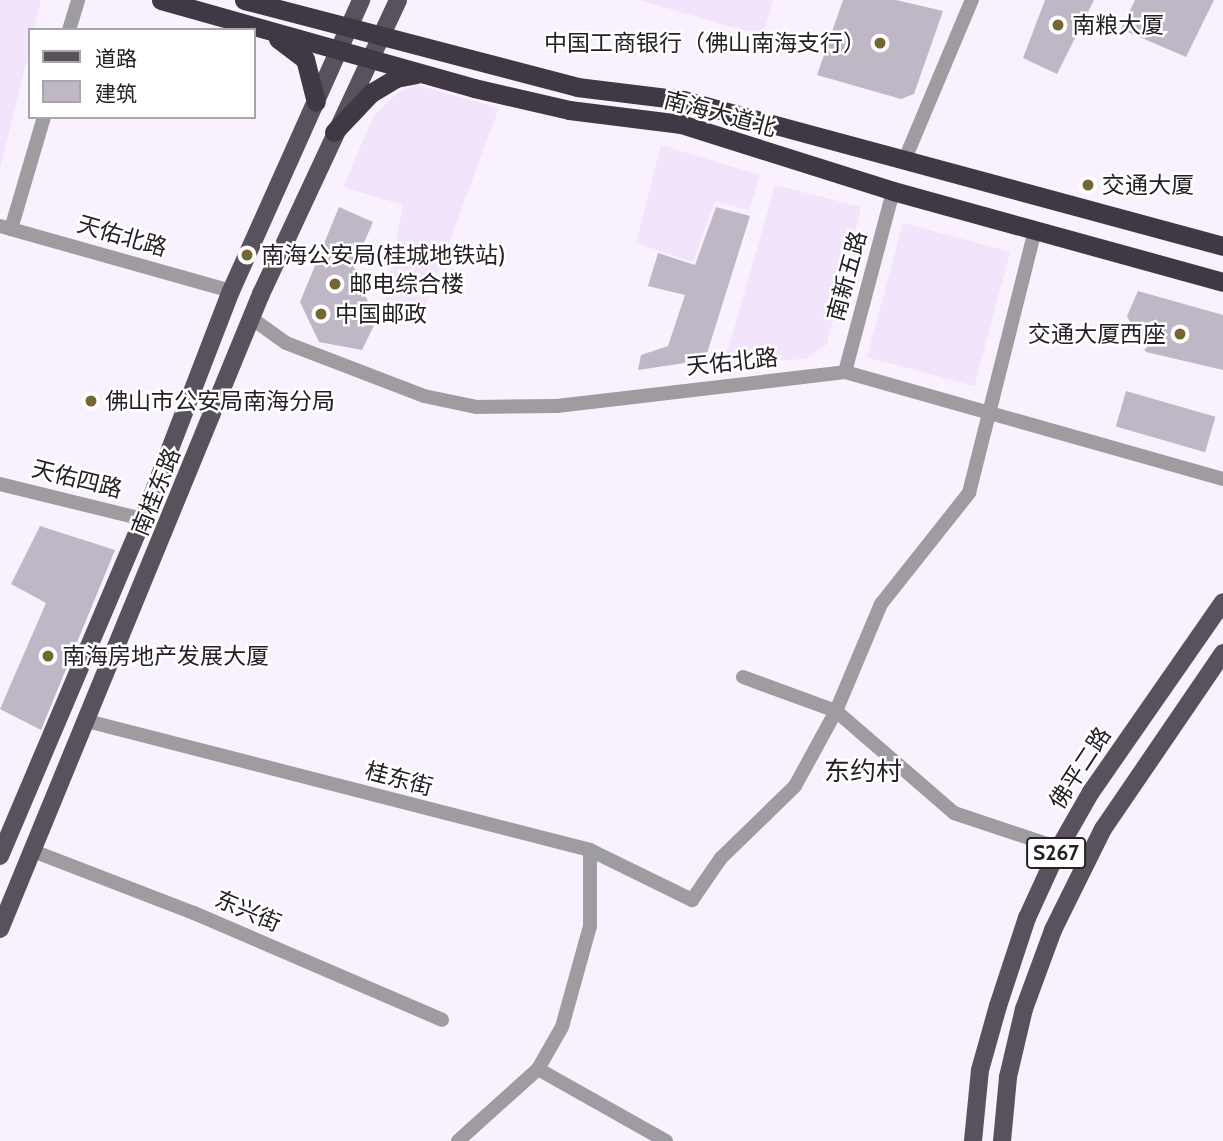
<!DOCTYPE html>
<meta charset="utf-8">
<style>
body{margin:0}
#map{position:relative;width:1223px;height:1141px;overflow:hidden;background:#f9f1fd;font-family:Cabin,"Noto Sans SC",sans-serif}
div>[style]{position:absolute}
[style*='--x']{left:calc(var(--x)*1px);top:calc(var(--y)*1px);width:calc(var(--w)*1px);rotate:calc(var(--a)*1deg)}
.built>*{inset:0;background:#f2e4fa;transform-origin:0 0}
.building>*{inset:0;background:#c0b7c6;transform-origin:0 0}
.minor>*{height:14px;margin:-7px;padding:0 7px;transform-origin:7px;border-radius:7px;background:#9e9ba1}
.major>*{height:18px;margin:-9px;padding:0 9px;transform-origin:9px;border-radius:9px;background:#59525d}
.highway>*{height:19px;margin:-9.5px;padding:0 9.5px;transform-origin:9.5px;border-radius:9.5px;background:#403945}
.dots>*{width:19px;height:19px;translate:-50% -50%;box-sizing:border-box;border:4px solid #fff;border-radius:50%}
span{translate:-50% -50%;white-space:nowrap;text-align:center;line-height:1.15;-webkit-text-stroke:5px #fff;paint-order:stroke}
.shield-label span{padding:2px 5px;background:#fff;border:2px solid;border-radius:5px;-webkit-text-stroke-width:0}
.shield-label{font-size:21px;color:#242026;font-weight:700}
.poi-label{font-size:23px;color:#242026}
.left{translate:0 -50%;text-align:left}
.right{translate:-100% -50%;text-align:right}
.street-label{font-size:23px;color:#242026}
.quarter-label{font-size:26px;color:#242026}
.legend{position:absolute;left:28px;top:28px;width:228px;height:91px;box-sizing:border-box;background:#fff;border:2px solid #a7a6a8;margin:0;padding:9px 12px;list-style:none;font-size:21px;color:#242026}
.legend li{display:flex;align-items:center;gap:14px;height:35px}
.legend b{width:35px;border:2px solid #a7a6a8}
</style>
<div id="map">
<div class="built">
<div style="clip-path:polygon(0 0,41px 0,34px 30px,30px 30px,30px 47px,0 169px)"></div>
<div style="clip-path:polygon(639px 0,773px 0,763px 36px)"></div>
<div style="clip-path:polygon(417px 85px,499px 108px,426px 305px,385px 300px,403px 205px,343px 187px,374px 115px,400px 91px)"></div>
<div style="clip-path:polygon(661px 145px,760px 175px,749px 210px,715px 201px,693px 262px,636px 243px)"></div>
<div style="clip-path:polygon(775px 185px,861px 207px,827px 344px,805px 359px,724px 363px)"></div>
<div style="left:903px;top:223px;width:111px;height:139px;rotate:15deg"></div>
</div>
<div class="building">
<div style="clip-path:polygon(843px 0,896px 0,943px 11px,914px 94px,901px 99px,817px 75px)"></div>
<div style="clip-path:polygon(1045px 0,1094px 0,1057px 74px,1023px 58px)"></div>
<div style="clip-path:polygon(1135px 0,1214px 0,1186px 57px,1121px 29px)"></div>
<div style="clip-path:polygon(339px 207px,373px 222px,354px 266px,368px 302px,381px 311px,362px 350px,319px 342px,300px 302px)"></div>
<div style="clip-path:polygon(716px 207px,750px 216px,705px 360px,638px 370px,641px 355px,668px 346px,685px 295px,648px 286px,658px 253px,695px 265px)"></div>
<div style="clip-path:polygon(1138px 291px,1223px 315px,1223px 370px,1146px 352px,1127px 316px)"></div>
<div style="left:1126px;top:391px;width:93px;height:37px;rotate:16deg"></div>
<div style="clip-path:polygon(40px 526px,115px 550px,41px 730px,0 709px,46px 603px,11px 584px)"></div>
</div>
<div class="minor">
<div style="--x:69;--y:30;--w:31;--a:-73"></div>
<div style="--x:905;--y:159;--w:173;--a:-67.2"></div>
<div style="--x:0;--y:226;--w:240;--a:15.7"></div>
<div style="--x:11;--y:229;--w:117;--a:-73.6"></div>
<div style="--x:251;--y:318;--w:43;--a:35.5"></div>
<div style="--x:286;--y:343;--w:148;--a:21"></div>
<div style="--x:424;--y:396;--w:53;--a:11.9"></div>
<div style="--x:476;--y:407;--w:81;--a:-0.7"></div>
<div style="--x:557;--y:406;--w:290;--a:-6.7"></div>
<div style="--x:845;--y:372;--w:393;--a:15.8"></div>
<div style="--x:845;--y:372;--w:187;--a:-75.1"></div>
<div style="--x:0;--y:484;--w:147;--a:13.8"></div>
<div style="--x:743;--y:677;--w:99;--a:20.1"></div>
<div style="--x:836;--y:711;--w:156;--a:40.8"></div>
<div style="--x:954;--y:813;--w:111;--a:18.4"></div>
<div style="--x:87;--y:721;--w:519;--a:14.38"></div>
<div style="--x:590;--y:850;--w:114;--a:26.1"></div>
<div style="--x:692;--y:900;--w:51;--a:-55.4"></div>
<div style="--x:721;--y:858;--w:103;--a:-44.2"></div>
<div style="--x:795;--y:786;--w:85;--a:-61.3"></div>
<div style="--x:836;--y:711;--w:116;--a:-67.2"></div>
<div style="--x:881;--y:604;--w:142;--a:-51.6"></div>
<div style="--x:969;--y:493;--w:271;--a:-75.9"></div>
<div style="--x:33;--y:851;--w:173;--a:21.1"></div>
<div style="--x:194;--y:913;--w:270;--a:23.3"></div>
<div style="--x:538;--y:1069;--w:147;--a:29.4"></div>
<div style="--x:458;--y:1141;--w:108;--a:-42"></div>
<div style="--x:538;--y:1069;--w:48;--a:-60.3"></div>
<div style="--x:562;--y:1027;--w:105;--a:-74.5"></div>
<div style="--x:590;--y:926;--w:76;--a:-90"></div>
</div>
<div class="major">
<div style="--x:0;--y:856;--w:366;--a:-67"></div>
<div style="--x:143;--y:519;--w:244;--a:-68.9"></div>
<div style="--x:231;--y:291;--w:319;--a:-65.9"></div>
<div style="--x:0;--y:929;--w:687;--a:-67.66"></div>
<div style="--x:261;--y:294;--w:324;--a:-65"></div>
<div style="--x:973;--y:1141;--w:71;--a:-84.4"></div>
<div style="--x:980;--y:1070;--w:66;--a:-74.3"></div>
<div style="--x:998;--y:1006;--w:93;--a:-71.8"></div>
<div style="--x:1027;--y:918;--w:77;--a:-65.4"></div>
<div style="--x:1059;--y:848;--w:64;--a:-60.3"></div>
<div style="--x:1091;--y:792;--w:231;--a:-55.2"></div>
<div style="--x:1002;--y:1141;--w:64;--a:-84.6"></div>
<div style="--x:1008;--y:1077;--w:70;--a:-76.8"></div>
<div style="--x:1024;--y:1009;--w:84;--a:-69.8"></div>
<div style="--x:1053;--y:930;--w:113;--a:-63.7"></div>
<div style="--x:1103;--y:829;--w:213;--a:-55.7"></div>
</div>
<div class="highway">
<div style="--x:161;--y:0;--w:325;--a:15.7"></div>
<div style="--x:474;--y:88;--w:98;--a:13"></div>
<div style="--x:569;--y:110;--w:113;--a:7.1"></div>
<div style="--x:681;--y:124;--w:222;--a:17.5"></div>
<div style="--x:893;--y:191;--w:342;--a:15.4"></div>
<div style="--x:244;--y:0;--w:344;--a:14.6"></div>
<div style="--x:577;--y:87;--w:107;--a:7"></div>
<div style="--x:683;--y:100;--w:559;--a:15.13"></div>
<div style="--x:278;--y:39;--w:34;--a:37"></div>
<div style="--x:305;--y:59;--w:44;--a:75.7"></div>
<div style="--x:334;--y:132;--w:54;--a:-46.5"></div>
<div style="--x:371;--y:93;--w:29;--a:-31"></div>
<div style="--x:396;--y:78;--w:20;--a:-11"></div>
</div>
<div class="dots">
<div style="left:1058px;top:25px;background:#756734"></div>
<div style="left:880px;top:43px;background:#756734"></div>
<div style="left:1088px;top:185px;background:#756734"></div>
<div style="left:247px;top:255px;background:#756734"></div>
<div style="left:335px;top:284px;background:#756734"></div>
<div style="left:321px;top:314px;background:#756734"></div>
<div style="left:1180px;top:334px;background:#756734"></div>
<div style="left:91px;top:401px;background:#756734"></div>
<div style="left:48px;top:656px;background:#756734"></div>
</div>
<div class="shield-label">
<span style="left:1056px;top:853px">S267</span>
</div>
<div class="poi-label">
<span class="left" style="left:1072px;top:25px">南粮大厦</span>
<span class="right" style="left:866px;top:43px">中国工商银行（佛山南海支行）</span>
<span class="left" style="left:1102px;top:185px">交通大厦</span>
<span class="left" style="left:261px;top:255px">南海公安局(桂城地铁站)</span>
<span class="left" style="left:349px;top:284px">邮电综合楼</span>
<span class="left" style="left:335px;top:314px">中国邮政</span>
<span class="right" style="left:1166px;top:334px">交通大厦西座</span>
<span class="left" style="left:105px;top:401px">佛山市公安局南海分局</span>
<span class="left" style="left:62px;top:656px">南海房地产发展大厦</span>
</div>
<div class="street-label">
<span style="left:720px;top:114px;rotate:15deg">南海大道北</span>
<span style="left:122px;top:236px;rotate:16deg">天佑北路</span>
<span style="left:847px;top:276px;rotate:-75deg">南新五路</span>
<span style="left:732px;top:362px;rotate:-6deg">天佑北路</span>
<span style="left:77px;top:479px;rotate:14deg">天佑四路</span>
<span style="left:156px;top:492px;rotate:-68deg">南桂东路</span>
<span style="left:1080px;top:768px;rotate:-57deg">佛平二路</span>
<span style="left:399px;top:779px;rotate:15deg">桂东街</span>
<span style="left:248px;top:911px;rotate:23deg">东兴街</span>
</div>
<div class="quarter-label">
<span style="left:863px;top:772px">东约村</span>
</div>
<ul class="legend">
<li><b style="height:9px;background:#59525d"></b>道路</li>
<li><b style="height:19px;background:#c0b7c6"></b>建筑</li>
</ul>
</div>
